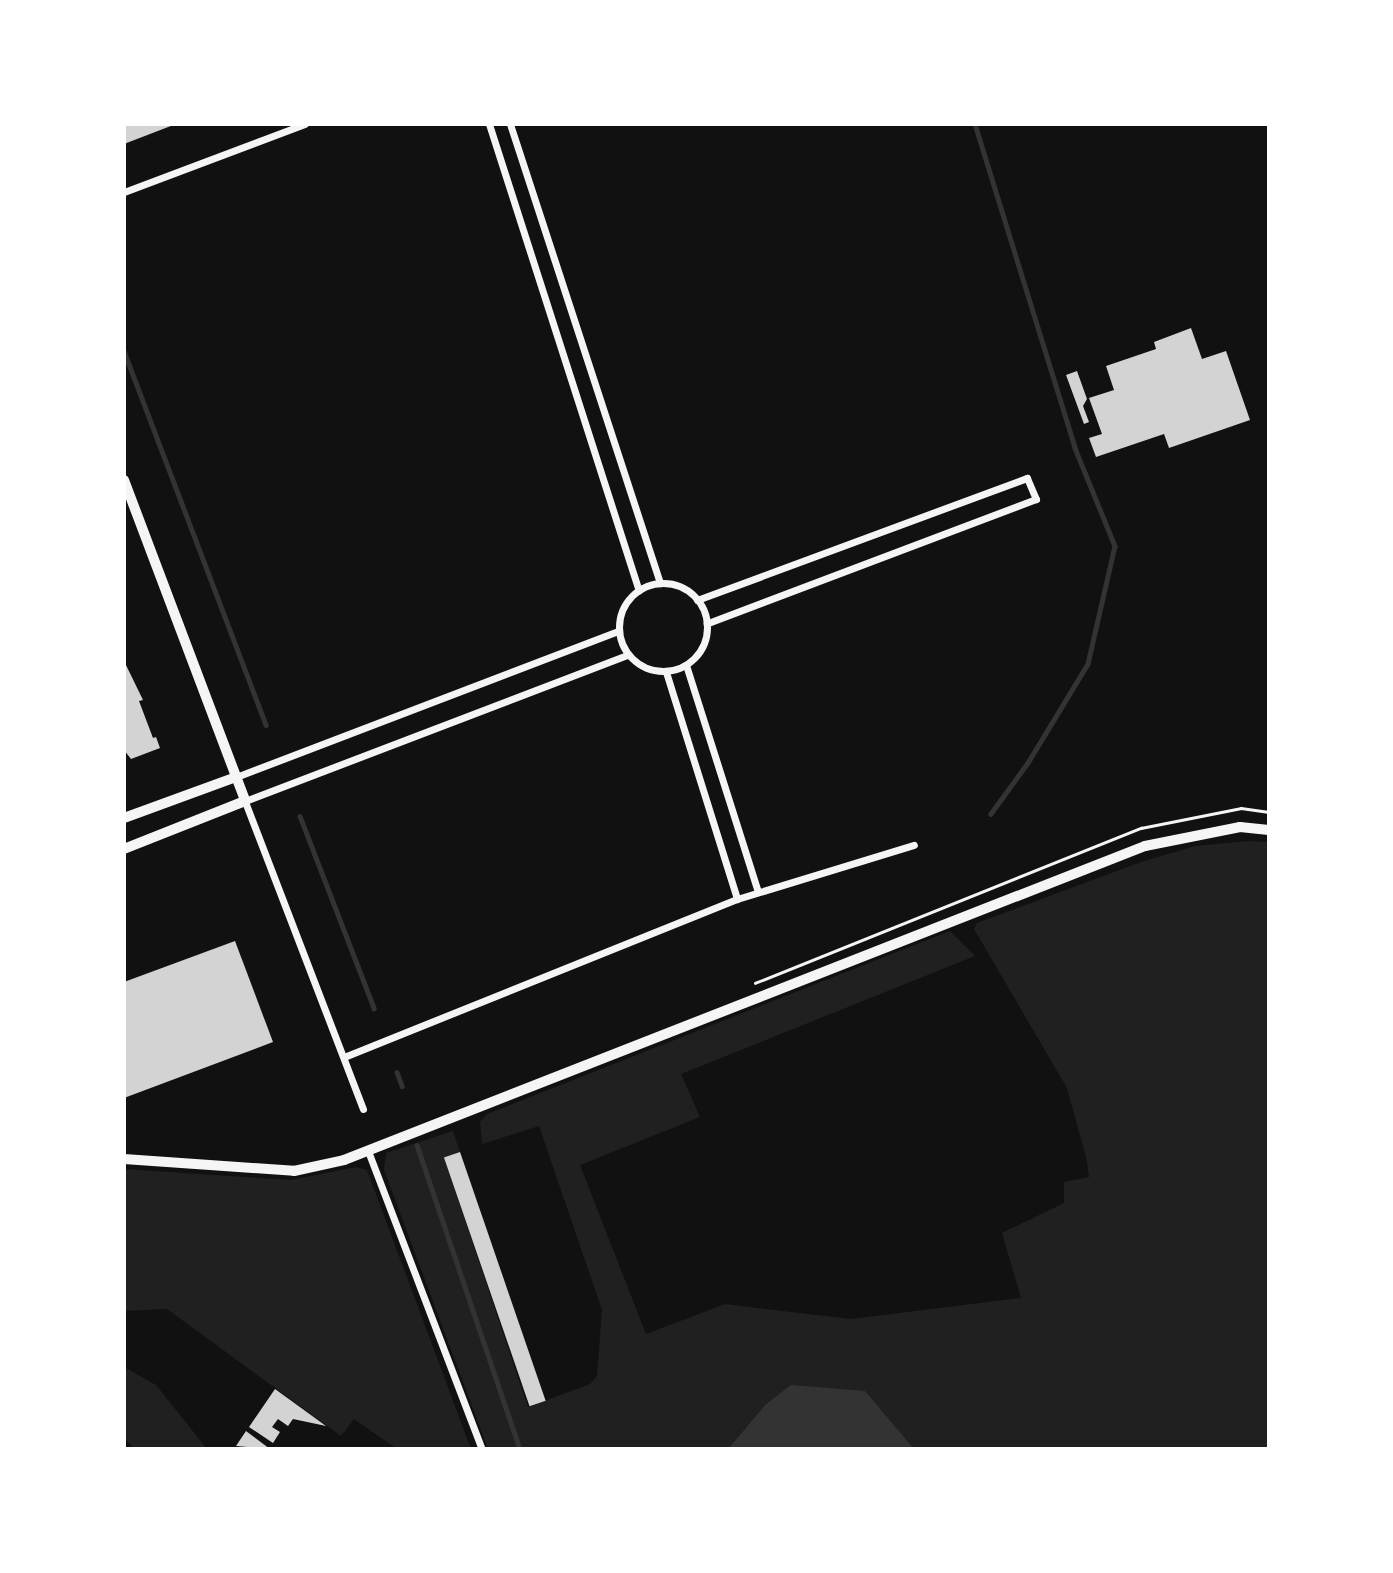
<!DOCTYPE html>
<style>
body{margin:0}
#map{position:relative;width:1393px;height:1573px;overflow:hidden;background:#111;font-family:Rubik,sans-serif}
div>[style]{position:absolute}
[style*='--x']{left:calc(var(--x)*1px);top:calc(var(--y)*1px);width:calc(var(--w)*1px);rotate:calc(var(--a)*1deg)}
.green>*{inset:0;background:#202020}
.water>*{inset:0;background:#333}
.stream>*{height:4.5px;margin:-2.25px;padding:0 2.25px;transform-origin:2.25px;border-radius:2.25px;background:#333}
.building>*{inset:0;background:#d3d3d3;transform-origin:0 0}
.path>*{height:2.5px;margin:-1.25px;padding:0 1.25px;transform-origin:1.25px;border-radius:1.25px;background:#f5f5f5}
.minor>*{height:7px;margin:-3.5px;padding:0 3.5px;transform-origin:3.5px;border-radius:3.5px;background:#f5f5f5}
.minor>.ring{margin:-3.5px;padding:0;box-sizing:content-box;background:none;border:7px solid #f5f5f5;border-radius:50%}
.tertiary>*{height:10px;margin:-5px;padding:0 5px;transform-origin:5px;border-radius:5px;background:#f5f5f5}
.secondary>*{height:10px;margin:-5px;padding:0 5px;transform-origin:5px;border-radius:5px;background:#f5f5f5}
span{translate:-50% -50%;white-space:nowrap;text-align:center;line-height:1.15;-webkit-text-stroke:6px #fff;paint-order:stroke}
.frame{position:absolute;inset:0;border:126px solid #fff;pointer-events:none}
</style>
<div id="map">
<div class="green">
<div style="clip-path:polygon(1248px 841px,1269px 842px,1269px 1449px,914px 1449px,765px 1405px,728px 1449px,488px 1449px,384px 1170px,386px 1153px,453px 1131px,460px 1152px,444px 1158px,528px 1407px,590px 1384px,597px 1376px,602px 1310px,539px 1126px,482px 1144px,480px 1122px,487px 1114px,950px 931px,975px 956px,681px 1074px,700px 1117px,580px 1165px,646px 1334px,725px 1304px,851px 1319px,1021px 1298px,1002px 1233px,1064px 1203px,1064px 1182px,1089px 1177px,1087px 1161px,1067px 1088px,974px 929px,977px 923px,1141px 862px,1195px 846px)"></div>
<div style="clip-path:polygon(356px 1167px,367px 1170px,471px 1449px,397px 1449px,354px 1419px,341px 1436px,167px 1309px,124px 1311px,124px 1169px,291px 1180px)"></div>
<div style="clip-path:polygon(124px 1367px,156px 1385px,207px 1449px,135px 1449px,124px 1438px)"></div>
</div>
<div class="water">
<div style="clip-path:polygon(791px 1385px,865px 1391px,914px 1449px,728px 1449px,765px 1405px)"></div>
</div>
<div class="stream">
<div style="--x:975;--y:124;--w:339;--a:72.8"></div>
<div style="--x:1075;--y:448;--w:106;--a:67.8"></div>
<div style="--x:1115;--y:546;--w:121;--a:102.9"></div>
<div style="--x:1088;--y:664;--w:116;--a:121.2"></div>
<div style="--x:1028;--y:763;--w:63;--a:126"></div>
<div style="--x:124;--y:351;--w:400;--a:69.2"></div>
<div style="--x:300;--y:816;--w:206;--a:68.9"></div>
<div style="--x:397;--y:1072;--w:15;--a:70"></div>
<div style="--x:417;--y:1145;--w:321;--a:71.3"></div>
</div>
<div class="building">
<div style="clip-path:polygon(124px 124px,176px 124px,124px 144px)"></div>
<div style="clip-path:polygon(1191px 328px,1202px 359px,1226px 351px,1250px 420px,1169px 448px,1164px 434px,1096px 457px,1089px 438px,1102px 434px,1089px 398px,1114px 390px,1106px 366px,1156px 349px,1154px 342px)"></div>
<div style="clip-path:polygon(1077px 371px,1087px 399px,1083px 406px,1089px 422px,1084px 424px,1066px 375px)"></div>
<div style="clip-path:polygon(125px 663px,143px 700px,139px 701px,153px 738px,156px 737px,160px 748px,131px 759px,124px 750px)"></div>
<div style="clip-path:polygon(235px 941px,273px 1042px,124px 1098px,124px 982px)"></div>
<div style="left:460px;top:1152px;width:263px;height:17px;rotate:71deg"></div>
<div style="clip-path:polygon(275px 1389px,326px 1426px,293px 1419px,288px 1426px,278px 1419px,272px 1427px,280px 1432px,273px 1443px,249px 1427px)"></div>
<div style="clip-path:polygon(246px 1431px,270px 1449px,236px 1446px)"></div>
</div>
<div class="path">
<div style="--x:755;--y:983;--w:416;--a:-21.9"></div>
<div style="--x:1141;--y:828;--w:102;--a:-11.3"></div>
<div style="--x:1241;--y:808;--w:28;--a:8"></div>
</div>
<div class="minor">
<div style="--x:489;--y:124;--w:490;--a:72.2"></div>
<div style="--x:510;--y:124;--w:483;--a:71.9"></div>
<div style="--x:124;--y:192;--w:193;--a:-20.6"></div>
<div class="ring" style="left:619px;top:583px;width:81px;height:81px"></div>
<div style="--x:697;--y:600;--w:352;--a:-20.3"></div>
<div style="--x:1027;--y:478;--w:23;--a:67"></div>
<div style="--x:1036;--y:499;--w:352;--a:159.3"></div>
<div style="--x:686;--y:665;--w:238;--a:72.4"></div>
<div style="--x:666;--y:672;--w:238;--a:72.6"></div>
<div style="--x:236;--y:777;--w:409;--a:-20.9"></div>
<div style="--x:344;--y:1057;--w:424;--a:-21.9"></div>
<div style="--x:737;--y:899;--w:185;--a:-17"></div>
<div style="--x:363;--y:1109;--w:330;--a:-111"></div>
<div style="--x:245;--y:801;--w:409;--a:-20.9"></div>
<div style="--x:368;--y:1151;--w:319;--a:69.1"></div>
</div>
<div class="tertiary">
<div style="--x:124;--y:480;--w:343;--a:69.3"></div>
<div style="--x:245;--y:801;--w:130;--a:158.4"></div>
<div style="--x:124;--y:818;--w:119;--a:-20.1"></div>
</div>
<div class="secondary">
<div style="--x:124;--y:1159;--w:170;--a:4"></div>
<div style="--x:294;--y:1171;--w:51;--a:-12.4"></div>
<div style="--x:344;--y:1160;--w:860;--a:-21.41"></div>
<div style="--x:1145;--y:846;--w:97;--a:-11.3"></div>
<div style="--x:1240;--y:827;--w:29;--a:6"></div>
</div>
<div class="frame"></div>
</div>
